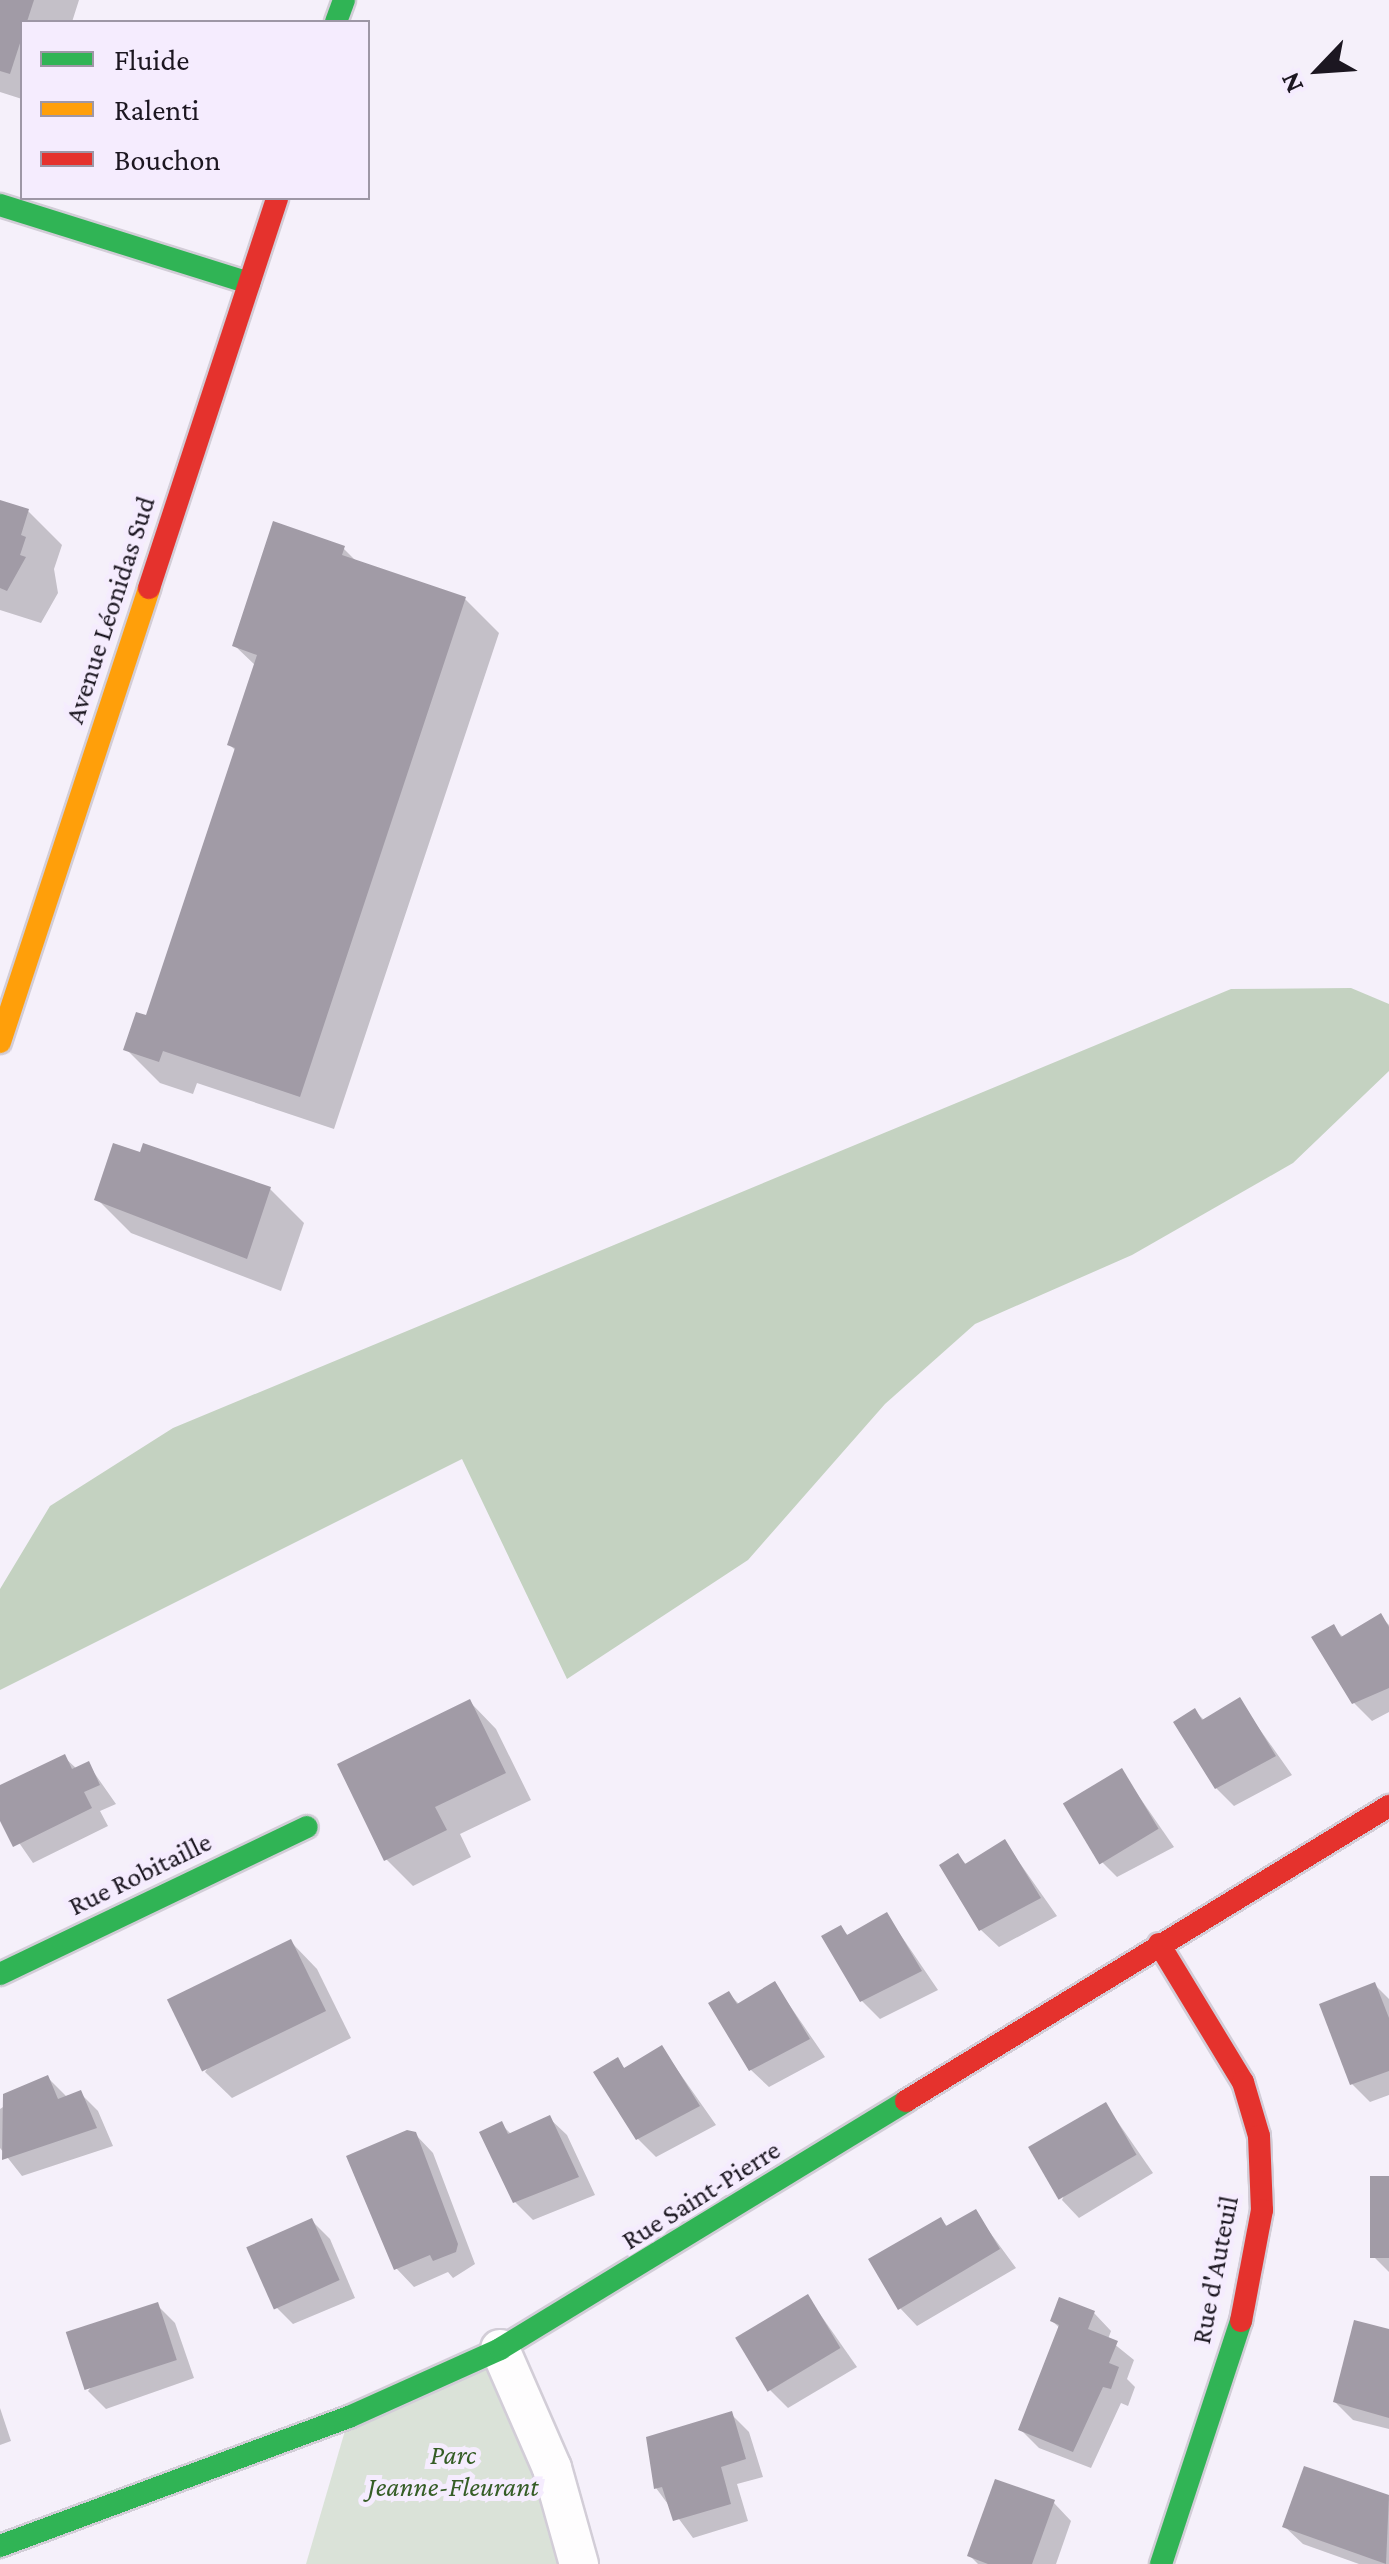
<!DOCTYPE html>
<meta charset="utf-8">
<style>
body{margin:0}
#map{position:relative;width:1389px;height:2564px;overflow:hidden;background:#f5f0fa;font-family:"Crimson Pro",serif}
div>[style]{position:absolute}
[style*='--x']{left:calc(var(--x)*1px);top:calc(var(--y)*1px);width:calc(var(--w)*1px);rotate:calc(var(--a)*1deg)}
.green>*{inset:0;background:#dae2d8}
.forest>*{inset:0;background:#c4d2c1}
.shadow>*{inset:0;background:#0003}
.building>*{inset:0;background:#a19ba6;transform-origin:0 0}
.roads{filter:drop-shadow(2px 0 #d2cdd7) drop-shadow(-2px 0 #d2cdd7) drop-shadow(0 2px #d2cdd7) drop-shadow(0 -2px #d2cdd7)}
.street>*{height:38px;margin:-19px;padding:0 19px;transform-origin:19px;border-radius:19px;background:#fefdfe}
.fast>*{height:22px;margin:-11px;padding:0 11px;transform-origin:11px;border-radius:11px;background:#30b455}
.slow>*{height:22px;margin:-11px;padding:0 11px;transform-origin:11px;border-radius:11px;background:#ff9f0a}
.jam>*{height:22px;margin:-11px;padding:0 11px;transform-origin:11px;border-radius:11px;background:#e5322d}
span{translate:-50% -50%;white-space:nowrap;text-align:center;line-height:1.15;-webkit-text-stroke:10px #f5ecfe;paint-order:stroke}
.street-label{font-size:28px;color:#1c1721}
.park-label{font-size:28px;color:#355d26;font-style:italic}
.legend{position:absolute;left:20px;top:20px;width:350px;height:180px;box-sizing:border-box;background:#f5ecfe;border:2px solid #9e97a6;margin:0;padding:12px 18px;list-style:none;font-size:30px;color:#1c1721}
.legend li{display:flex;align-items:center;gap:20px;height:50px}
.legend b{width:50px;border:2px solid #9e97a6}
.north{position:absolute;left:1269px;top:20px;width:100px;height:100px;-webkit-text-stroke:8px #f5ecfe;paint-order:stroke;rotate:245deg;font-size:28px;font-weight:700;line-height:40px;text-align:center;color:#1c1721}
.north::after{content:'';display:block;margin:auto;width:35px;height:45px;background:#1c1721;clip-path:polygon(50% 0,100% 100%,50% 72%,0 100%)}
</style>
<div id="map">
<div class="green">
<div style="clip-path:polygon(500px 2349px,579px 2564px,306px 2564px,349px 2417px)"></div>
</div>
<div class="forest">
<div style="clip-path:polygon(1351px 988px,1389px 1004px,1389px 1071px,1293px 1163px,1132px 1255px,975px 1324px,885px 1404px,748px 1560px,567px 1679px,462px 1459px,0 1690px,0 1589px,50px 1506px,173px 1428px,1231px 989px)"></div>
</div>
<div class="shadow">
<div style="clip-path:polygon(0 0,79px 0,72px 22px,22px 22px,22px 99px,0 92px)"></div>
<div style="clip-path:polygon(0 502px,28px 511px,62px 545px,54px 569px,58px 593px,41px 623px,0 610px)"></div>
<div style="clip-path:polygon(343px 548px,359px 564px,465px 599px,499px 633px,334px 1129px,197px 1083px,193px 1094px,160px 1083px,126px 1049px,147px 1018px,237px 752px,229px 744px,256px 666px,234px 645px)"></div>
<div style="clip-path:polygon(270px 1189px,304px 1223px,281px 1291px,131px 1233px,97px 1199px)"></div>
<div style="clip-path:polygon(1380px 1616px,1389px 1625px,1389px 1712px,1372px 1721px,1354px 1703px,1333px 1627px,1344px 1638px)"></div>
<div style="clip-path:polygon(1239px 1700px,1292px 1775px,1234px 1806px,1216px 1788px,1195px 1711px,1205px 1721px)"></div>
<div style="clip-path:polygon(470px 1702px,496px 1729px,531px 1800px,460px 1834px,471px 1857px,413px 1886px,386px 1859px)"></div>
<div style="clip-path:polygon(64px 1757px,77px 1769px,88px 1764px,116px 1804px,100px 1811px,108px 1826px,33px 1863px,0 1815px,0 1788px)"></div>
<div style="clip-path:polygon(1122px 1772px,1174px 1847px,1117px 1877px,1099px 1859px)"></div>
<div style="clip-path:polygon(1005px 1842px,1057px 1916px,999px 1947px,981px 1930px,958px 1856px,967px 1865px)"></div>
<div style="clip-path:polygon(887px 1915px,938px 1990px,880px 2019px,862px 2001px,840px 1928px,850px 1937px)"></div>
<div style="clip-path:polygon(291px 1942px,317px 1969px,351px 2038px,232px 2098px,205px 2072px)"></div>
<div style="clip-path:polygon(775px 1984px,825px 2057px,769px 2087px,751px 2070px,729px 1994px,740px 2005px)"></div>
<div style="clip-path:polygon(1375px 1985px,1389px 1999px,1389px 2095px,1370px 2102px,1352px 2084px)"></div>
<div style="clip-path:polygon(662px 2048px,716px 2125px,656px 2157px,638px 2139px,617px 2060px,626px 2070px)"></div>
<div style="clip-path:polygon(48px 2078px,66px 2096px,80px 2093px,98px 2111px,113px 2146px,22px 2176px,0 2148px,0 2109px)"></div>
<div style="clip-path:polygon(1106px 2105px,1153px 2173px,1079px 2218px,1062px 2200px)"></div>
<div style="clip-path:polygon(549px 2118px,567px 2135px,595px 2195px,533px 2220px,515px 2202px,501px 2124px,512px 2135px)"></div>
<div style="clip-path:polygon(415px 2134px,433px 2153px,475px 2264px,453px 2278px,448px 2272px,414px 2287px,397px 2269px,349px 2157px)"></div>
<div style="clip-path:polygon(1389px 2179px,1389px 2272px,1374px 2257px)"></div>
<div style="clip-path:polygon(975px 2212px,1016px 2268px,917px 2326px,900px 2308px,941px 2220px,948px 2227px)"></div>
<div style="clip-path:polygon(312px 2221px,330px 2239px,355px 2298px,293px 2324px,275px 2306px)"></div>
<div style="clip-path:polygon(808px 2297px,857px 2367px,788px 2408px,770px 2390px)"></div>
<div style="clip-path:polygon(157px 2305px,175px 2323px,194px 2378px,106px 2409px,88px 2391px)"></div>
<div style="clip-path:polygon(1094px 2313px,1111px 2331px,1108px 2339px,1134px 2360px,1127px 2379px,1135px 2387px,1128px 2406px,1121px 2403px,1091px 2468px,1039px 2448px,1021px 2430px,1061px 2329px,1052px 2321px)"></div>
<div style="clip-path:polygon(1389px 2331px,1389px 2429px,1353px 2420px,1335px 2402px)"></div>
<div style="clip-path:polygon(0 2408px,11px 2441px,0 2445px)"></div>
<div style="clip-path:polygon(731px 2414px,749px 2432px,763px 2477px,737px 2484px,748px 2521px,693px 2538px,656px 2488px)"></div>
<div style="clip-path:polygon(1306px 2469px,1389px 2498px,1389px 2564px,1359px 2564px,1303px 2544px,1285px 2527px)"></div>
<div style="clip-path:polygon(1054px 2503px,1071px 2521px,1056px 2564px,978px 2564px,970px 2556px)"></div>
</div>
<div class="building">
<div style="clip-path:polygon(0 0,34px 0,10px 74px,0 71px)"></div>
<div style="clip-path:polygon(0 500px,29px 509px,21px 535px,26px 537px,20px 555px,26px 557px,7px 591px,0 588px)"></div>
<div style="clip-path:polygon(273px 521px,345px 546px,342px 555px,466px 597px,300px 1097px,163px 1051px,159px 1062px,123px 1050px,136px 1012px,146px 1015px,235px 748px,227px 745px,257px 655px,232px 646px)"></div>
<div style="clip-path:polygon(113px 1143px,140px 1152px,143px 1143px,271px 1187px,247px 1259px,94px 1200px)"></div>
<div style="clip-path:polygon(1381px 1613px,1389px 1627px,1389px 1688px,1352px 1704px,1311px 1637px,1334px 1624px,1341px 1637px)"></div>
<div style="clip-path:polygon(1240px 1697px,1276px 1756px,1215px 1789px,1173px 1722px,1195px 1708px,1202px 1720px)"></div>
<div style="clip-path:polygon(470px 1699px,506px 1773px,435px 1807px,447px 1830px,384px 1861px,337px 1764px)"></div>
<div style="clip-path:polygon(65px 1754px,72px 1769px,89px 1761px,100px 1785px,84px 1792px,92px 1808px,13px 1847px,0 1821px,0 1785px)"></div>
<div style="left:1122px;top:1768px;width:71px;height:69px;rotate:59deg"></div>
<div style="clip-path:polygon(1005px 1839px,1041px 1898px,979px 1931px,939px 1865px,958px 1853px,965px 1864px)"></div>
<div style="clip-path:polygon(887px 1912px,922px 1971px,860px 2002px,821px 1936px,841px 1925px,847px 1935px)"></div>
<div style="left:291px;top:1939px;width:80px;height:138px;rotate:64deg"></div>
<div style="clip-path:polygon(775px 1981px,810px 2039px,749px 2071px,708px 2003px,729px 1991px,737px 2004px)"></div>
<div style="clip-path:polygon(1375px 1982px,1389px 2018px,1389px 2071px,1350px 2085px,1319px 2004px)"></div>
<div style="clip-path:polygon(662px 2045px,700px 2106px,636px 2140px,593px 2072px,618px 2057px,624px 2068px)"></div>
<div style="clip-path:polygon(48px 2075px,58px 2099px,81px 2090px,97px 2128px,2px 2160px,3px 2094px)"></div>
<div style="left:1106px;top:2102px;width:61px;height:90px;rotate:60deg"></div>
<div style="clip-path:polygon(550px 2115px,579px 2177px,513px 2203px,479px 2132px,502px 2121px,508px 2134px)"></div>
<div style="clip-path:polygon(407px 2130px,416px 2132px,458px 2244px,456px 2252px,433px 2261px,430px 2255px,394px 2270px,346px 2156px)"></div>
<div style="left:1370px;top:2176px;width:19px;height:82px"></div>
<div style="clip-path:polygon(976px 2209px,1000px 2249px,898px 2310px,868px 2259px,941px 2217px,946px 2226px)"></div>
<div style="left:312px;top:2218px;width:68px;height:72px;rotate:66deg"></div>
<div style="left:808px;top:2294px;width:63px;height:85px;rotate:59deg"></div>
<div style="clip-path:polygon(1059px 2297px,1095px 2311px,1088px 2329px,1118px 2341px,1109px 2363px,1119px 2367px,1111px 2389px,1103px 2387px,1073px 2452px,1018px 2430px,1059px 2325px,1050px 2321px)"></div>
<div style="left:158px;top:2302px;width:61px;height:97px;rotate:72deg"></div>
<div style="clip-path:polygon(1354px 2320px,1389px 2329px,1389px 2418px,1333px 2402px)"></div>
<div style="clip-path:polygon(732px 2411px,746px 2459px,721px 2467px,731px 2504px,673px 2521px,662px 2487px,654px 2489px,646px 2437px)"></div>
<div style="clip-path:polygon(1304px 2466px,1389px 2495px,1386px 2564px,1282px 2527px)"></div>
<div style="clip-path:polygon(995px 2479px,1055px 2500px,1032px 2564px,988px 2564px,967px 2556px)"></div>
</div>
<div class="roads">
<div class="street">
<div style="--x:500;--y:2349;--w:130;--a:66.4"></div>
<div style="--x:552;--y:2468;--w:100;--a:74.3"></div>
</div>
<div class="fast">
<div style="--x:336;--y:22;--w:23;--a:-70"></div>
<div style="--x:0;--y:205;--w:261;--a:17.4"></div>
<div style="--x:0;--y:1974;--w:340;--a:-25.6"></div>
<div style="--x:0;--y:2546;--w:372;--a:-20.3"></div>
<div style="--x:349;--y:2417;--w:166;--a:-24.2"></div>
<div style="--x:500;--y:2349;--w:476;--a:-31.4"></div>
<div style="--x:1161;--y:2564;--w:256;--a:-71.8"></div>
</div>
<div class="slow">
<div style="--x:0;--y:1042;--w:478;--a:-71.8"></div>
</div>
<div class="jam">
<div style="--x:149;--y:588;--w:410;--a:-71.8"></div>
<div style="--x:1159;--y:1944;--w:162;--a:58.7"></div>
<div style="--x:1243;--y:2082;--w:56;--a:73.5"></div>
<div style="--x:1259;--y:2136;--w:74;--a:87.7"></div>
<div style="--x:1262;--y:2210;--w:113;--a:100.7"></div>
<div style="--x:906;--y:2101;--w:566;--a:-31.42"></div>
</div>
</div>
<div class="street-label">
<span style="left:110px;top:610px;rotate:-72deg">Avenue Léonidas Sud</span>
<span style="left:140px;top:1874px;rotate:-26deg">Rue Robitaille</span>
<span style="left:701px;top:2195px;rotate:-32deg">Rue Saint-Pierre</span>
<span style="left:1215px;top:2270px;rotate:-79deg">Rue d'Auteuil</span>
</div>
<div class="park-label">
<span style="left:453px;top:2471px">Parc<br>Jeanne-Fleurant</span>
</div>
<ul class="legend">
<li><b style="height:12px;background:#30b455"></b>Fluide</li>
<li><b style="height:12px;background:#ff9f0a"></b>Ralenti</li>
<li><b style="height:12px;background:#e5322d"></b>Bouchon</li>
</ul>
<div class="north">N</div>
</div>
